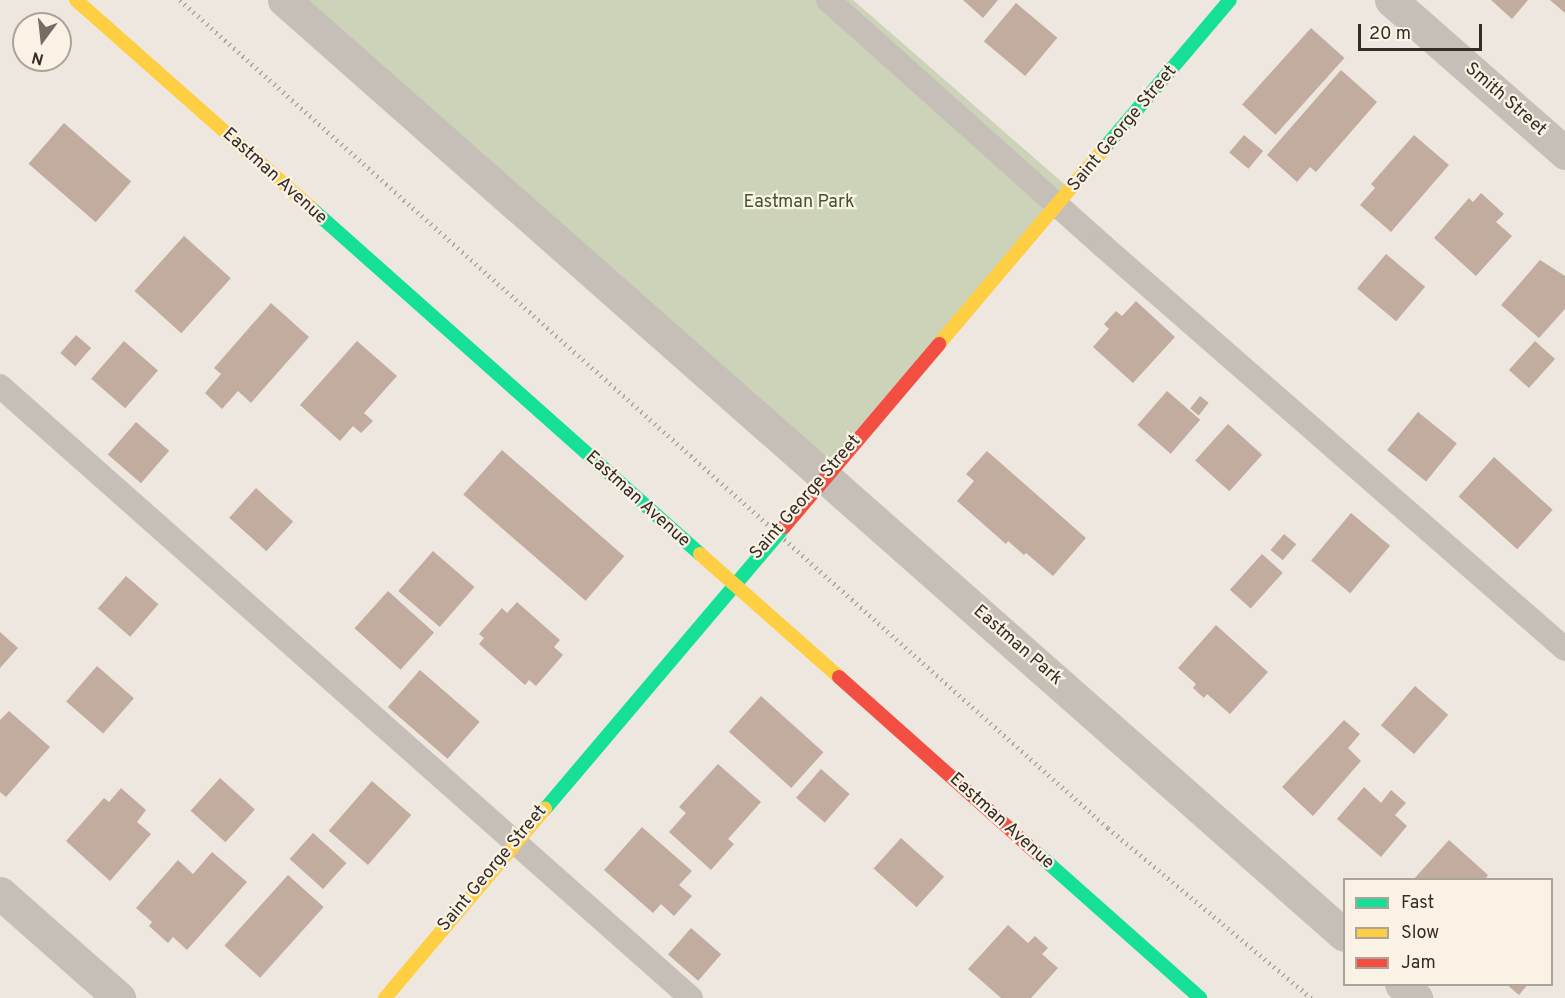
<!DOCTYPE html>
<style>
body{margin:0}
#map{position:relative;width:1565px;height:998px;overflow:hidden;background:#ede7df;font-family:Overpass,sans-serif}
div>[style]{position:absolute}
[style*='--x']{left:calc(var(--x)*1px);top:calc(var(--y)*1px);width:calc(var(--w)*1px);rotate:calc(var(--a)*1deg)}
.green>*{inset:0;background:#ccd3b8}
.building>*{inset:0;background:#c2aca0;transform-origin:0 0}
.lane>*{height:24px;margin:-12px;padding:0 12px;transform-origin:12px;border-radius:12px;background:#c5bfb8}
.street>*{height:33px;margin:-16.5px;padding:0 16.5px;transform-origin:16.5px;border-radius:16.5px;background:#c5bfb8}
.fast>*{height:14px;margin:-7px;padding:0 7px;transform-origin:7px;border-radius:7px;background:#16e098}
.slow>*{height:14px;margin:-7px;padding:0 7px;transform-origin:7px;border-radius:7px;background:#ffcf43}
.jam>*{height:14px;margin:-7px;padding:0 7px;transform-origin:7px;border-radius:7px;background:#f24e42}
.rail>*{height:4.5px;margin-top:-2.25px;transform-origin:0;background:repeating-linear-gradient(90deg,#ada8a2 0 1.5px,transparent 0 6px)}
span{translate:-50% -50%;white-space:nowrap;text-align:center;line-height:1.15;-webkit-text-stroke:4.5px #faf2e5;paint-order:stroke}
.street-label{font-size:18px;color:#362c26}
.park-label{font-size:18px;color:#425629}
.legend{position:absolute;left:1343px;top:878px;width:210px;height:108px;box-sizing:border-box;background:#faf2e5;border:2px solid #aca399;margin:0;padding:8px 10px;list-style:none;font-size:18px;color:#362c26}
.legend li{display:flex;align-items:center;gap:12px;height:30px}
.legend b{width:30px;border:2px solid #aca399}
.north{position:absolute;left:12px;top:12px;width:60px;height:60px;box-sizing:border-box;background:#faf2e5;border:2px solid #aca399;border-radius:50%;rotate:195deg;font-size:16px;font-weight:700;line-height:24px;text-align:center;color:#362c26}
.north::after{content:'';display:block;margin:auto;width:21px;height:27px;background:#766d67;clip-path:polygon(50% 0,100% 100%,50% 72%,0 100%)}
.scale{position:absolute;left:1358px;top:24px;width:124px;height:27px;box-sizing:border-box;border:3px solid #362c26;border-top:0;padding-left:8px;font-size:18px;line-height:21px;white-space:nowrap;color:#362c26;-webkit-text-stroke:4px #faf2e5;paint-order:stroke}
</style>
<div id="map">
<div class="green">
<div style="clip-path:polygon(284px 0,853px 0,1071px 190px,824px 477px)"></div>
</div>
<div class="building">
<div style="clip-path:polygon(963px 0,998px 0,983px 18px)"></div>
<div style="clip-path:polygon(1491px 0,1528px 0,1512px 19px)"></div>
<div style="clip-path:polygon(1550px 0,1565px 0,1565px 13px)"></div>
<div style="left:1016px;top:3px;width:54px;height:50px;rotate:40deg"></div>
<div style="left:1311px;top:28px;width:45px;height:103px;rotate:42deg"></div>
<div style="clip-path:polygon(1341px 70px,1377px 102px,1316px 172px,1310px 167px,1297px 182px,1267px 155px)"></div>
<div style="left:64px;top:123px;width:89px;height:54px;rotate:41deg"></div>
<div style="left:1244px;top:135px;width:25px;height:23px;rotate:40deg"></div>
<div style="clip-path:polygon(1414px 135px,1449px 165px,1391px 232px,1360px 205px,1375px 188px,1371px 184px)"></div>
<div style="clip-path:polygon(1481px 193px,1504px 214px,1496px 222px,1512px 236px,1476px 276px,1434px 238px,1469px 198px,1473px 202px)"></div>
<div style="left:184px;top:236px;width:63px;height:74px;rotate:42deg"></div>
<div style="left:1386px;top:254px;width:51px;height:45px;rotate:40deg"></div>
<div style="clip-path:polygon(1540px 260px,1565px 276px,1565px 309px,1539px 338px,1501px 305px)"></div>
<div style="clip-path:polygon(1136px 301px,1175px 337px,1133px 383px,1093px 347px,1109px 329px,1104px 324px,1116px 311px,1122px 316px)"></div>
<div style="clip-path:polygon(271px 303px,309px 337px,251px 403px,238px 391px,222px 409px,205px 393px,221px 374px,214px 368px)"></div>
<div style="left:76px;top:335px;width:20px;height:24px;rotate:41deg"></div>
<div style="left:124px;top:341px;width:45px;height:50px;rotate:41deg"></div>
<div style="clip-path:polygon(357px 341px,397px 376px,364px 413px,373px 421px,361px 433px,353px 426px,340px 441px,300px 405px)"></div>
<div style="left:1535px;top:341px;width:27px;height:39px;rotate:42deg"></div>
<div style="left:1167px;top:391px;width:44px;height:45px;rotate:41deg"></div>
<div style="left:1200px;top:396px;width:11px;height:16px;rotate:38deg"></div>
<div style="left:1418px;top:412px;width:50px;height:49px;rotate:39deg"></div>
<div style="left:136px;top:422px;width:44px;height:43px;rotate:41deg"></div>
<div style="left:1228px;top:424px;width:46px;height:49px;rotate:42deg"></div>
<div style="left:502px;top:450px;width:162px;height:59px;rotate:41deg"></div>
<div style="clip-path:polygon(987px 451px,1086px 538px,1053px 576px,1026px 553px,1024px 555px,1008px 541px,1006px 544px,957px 501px,974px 481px,966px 474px)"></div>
<div style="left:1494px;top:457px;width:79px;height:53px;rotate:42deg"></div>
<div style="left:256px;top:488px;width:50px;height:40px;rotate:42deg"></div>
<div style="left:1351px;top:513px;width:51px;height:62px;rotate:40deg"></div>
<div style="left:1284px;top:534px;width:16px;height:21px;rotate:40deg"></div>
<div style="left:433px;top:551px;width:55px;height:53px;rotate:41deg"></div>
<div style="left:1262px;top:554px;width:28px;height:48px;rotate:42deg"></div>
<div style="left:126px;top:576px;width:43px;height:43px;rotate:41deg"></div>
<div style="left:388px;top:591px;width:62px;height:50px;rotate:42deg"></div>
<div style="clip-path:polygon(517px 602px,560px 640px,554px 647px,563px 655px,536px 686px,529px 680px,525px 685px,479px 644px,484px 638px,479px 634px,502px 608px,507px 613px)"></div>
<div style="clip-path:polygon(1216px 625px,1268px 672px,1230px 714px,1207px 694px,1204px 698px,1193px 688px,1196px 684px,1178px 668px)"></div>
<div style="clip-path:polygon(0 632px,18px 648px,0 668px)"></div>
<div style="left:97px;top:666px;width:49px;height:47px;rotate:41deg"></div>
<div style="left:420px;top:670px;width:79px;height:49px;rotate:41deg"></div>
<div style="left:1415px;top:686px;width:44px;height:52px;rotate:41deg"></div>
<div style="left:761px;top:696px;width:84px;height:48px;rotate:42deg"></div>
<div style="clip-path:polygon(9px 711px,50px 747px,6px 797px,0 792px,0 720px)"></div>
<div style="clip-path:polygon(1344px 720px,1360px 734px,1348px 748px,1361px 761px,1313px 816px,1282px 787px)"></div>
<div style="clip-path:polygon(718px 764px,761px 802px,728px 839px,734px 844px,711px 870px,669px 832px,686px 813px,679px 807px)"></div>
<div style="left:821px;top:769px;width:38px;height:38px;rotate:41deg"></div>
<div style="left:220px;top:778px;width:47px;height:44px;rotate:42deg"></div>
<div style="left:372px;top:781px;width:52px;height:66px;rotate:41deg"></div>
<div style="clip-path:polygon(1364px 787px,1381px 803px,1391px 790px,1406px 803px,1395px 815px,1407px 826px,1381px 857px,1337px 819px)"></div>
<div style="clip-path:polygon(121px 788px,146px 810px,137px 822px,151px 834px,110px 881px,66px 841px,104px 798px,109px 802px)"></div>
<div style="clip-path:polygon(642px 827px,692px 871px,679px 885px,692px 896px,674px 916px,661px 904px,653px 913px,604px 870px)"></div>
<div style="left:313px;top:833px;width:45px;height:35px;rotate:42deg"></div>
<div style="left:901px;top:838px;width:58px;height:41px;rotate:42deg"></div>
<div style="clip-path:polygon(1449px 840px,1488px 875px,1485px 880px,1413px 880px)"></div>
<div style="clip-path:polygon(212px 852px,247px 882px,187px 950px,173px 937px,168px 943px,149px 926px,152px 922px,136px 908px,178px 860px,193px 874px)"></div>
<div style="left:288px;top:875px;width:48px;height:95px;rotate:42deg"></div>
<div style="clip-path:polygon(1008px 925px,1028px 943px,1035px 936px,1048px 948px,1042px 954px,1058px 968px,1031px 998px,1001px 998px,968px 969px)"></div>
<div style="left:691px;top:928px;width:40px;height:35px;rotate:41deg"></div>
<div style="clip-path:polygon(1506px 984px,1528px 984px,1519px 995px)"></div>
</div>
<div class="lane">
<div style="--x:828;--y:0;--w:369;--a:41.8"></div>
<div style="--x:1103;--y:246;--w:613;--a:41.1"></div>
<div style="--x:0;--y:386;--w:923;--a:41.53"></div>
</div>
<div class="street">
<div style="--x:284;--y:0;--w:1413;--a:41.41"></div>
<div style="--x:1391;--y:0;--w:232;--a:41.3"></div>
<div style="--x:0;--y:893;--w:159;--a:41.4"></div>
<div style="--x:1401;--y:984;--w:21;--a:43"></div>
</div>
<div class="fast">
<div style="--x:1101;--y:152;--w:199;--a:-49.7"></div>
<div style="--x:311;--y:208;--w:521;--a:41.65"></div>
<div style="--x:545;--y:809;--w:370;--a:-49.7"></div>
<div style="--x:1038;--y:854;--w:217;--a:41.6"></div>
</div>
<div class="slow">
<div style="--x:76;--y:0;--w:314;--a:41.5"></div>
<div style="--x:939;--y:344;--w:251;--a:-49.8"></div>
<div style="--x:700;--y:554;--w:186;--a:41.5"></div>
<div style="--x:385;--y:998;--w:248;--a:-49.8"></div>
</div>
<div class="jam">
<div style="--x:784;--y:527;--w:240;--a:-49.7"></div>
<div style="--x:839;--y:677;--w:266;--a:41.7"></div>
</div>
<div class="rail">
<div style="--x:180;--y:0;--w:1244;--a:41.74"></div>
<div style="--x:1108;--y:828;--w:265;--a:39.9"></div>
</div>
<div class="street-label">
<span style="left:1505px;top:100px;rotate:41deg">Smith Street</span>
<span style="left:1123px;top:129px;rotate:-50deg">Saint George Street</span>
<span style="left:274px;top:177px;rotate:42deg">Eastman Avenue</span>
<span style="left:806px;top:498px;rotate:-49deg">Saint George Street</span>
<span style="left:637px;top:500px;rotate:42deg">Eastman Avenue</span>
<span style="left:1017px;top:646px;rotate:41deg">Eastman Park</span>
<span style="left:1001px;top:822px;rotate:42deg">Eastman Avenue</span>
<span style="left:493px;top:869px;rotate:-50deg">Saint George Street</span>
</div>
<div class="park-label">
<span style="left:799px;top:203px">Eastman Park</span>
</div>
<ul class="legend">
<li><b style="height:8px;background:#16e098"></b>Fast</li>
<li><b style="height:8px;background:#ffcf43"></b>Slow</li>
<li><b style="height:8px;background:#f24e42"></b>Jam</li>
</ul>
<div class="north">N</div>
<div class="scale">20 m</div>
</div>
